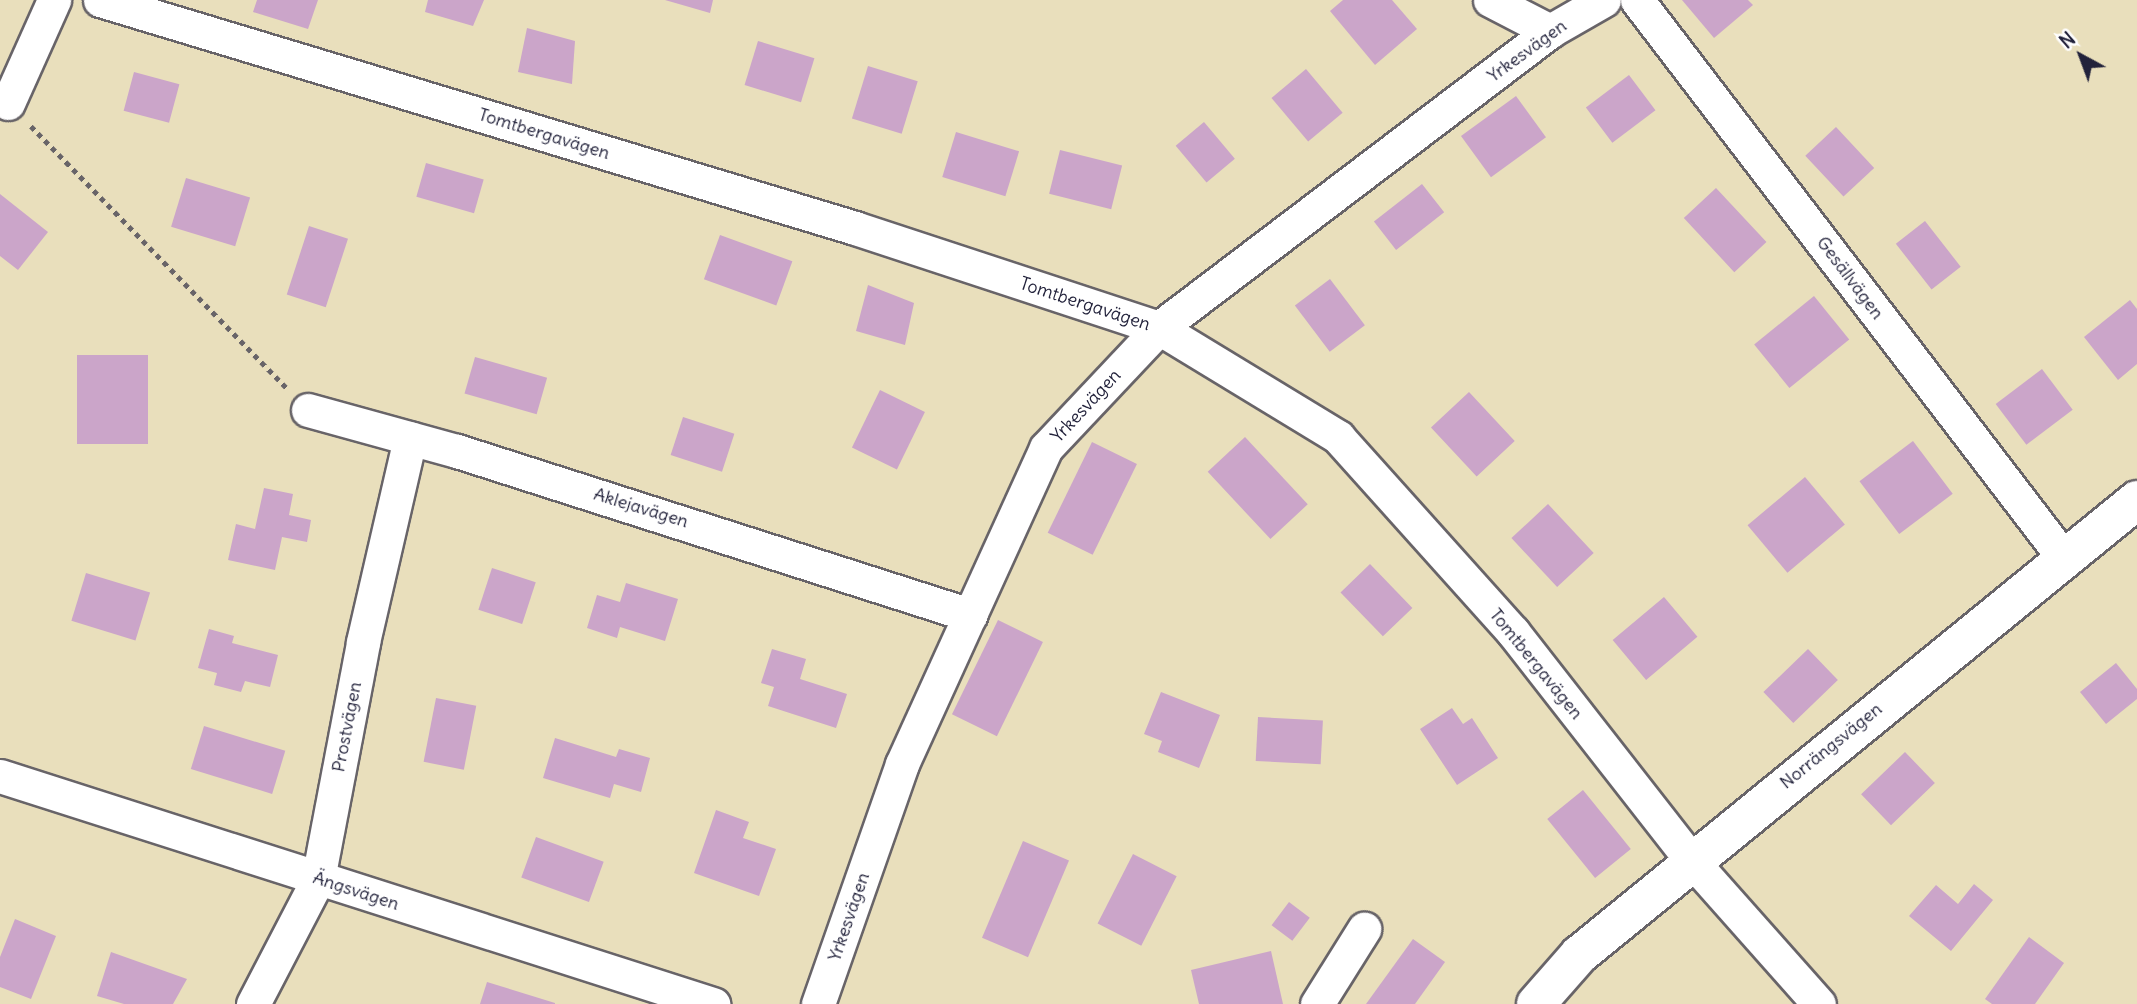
<!DOCTYPE html>
<meta charset="utf-8">
<style>
body{margin:0}
#map{position:relative;width:2137px;height:1004px;overflow:hidden;background:#e9dfbc;font-family:Delius,sans-serif}
div>[style]{position:absolute}
[style*='--x']{left:calc(var(--x)*1px);top:calc(var(--y)*1px);width:calc(var(--w)*1px);rotate:calc(var(--a)*1deg)}
.building>*{inset:0;background:#cba5c9;transform-origin:0 0}
.path>*{height:4.5px;margin-top:-2.25px;transform-origin:0;background:repeating-linear-gradient(90deg,#686468 0 5px,transparent 0 10px)}
.roads{filter:drop-shadow(2px 0 #686468) drop-shadow(-2px 0 #686468) drop-shadow(0 2px #686468) drop-shadow(0 -2px #686468)}
.minor>*{height:33px;margin:-16.5px;padding:0 16.5px;transform-origin:16.5px;border-radius:16.5px;background:#fff}
.tertiary>*{height:38px;margin:-19px;padding:0 19px;transform-origin:19px;border-radius:19px;background:#fff}
span{translate:-50% -50%;white-space:nowrap;text-align:center;line-height:1.15;-webkit-text-stroke:7px #fff;paint-order:stroke}
.street-label{font-size:18px;color:#22223b}
.north{position:absolute;left:2046px;top:21px;width:70px;height:70px;-webkit-text-stroke:5px #fff;paint-order:stroke;rotate:319deg;font-size:19px;font-weight:700;line-height:28px;text-align:center;color:#22223b}
.north::after{content:'';display:block;margin:auto;width:24px;height:32px;background:#22223b;clip-path:polygon(50% 0,100% 100%,50% 72%,0 100%)}
</style>
<div id="map">
<div class="building">
<div style="clip-path:polygon(257px 0,318px 0,308px 29px,253px 12px)"></div>
<div style="clip-path:polygon(428px 0,484px 0,473px 26px,425px 12px)"></div>
<div style="clip-path:polygon(665px 0,713px 0,710px 13px)"></div>
<div style="clip-path:polygon(1343px 0,1392px 0,1417px 29px,1375px 65px,1330px 11px)"></div>
<div style="clip-path:polygon(1682px 0,1748px 0,1753px 5px,1714px 38px)"></div>
<div style="clip-path:polygon(527px 28px,575px 41px,572px 84px,518px 72px)"></div>
<div style="left:758px;top:41px;width:59px;height:46px;rotate:17deg"></div>
<div style="left:868px;top:66px;width:52px;height:55px;rotate:17deg"></div>
<div style="left:1306px;top:69px;width:57px;height:45px;rotate:50deg"></div>
<div style="left:134px;top:72px;width:47px;height:40px;rotate:15deg"></div>
<div style="left:1629px;top:75px;width:44px;height:54px;rotate:53deg"></div>
<div style="left:1516px;top:96px;width:51px;height:68px;rotate:54deg"></div>
<div style="left:1204px;top:122px;width:48px;height:37px;rotate:50deg"></div>
<div style="left:1836px;top:127px;width:56px;height:42px;rotate:47deg"></div>
<div style="left:956px;top:132px;width:66px;height:47px;rotate:17deg"></div>
<div style="left:1060px;top:150px;width:64px;height:45px;rotate:14deg"></div>
<div style="left:426px;top:163px;width:60px;height:35px;rotate:16deg"></div>
<div style="left:186px;top:178px;width:67px;height:51px;rotate:17deg"></div>
<div style="left:1422px;top:184px;width:36px;height:61px;rotate:52deg"></div>
<div style="left:1716px;top:188px;width:74px;height:44px;rotate:47deg"></div>
<div style="clip-path:polygon(0 194px,48px 232px,18px 270px,0 256px)"></div>
<div style="left:1925px;top:221px;width:58px;height:37px;rotate:52deg"></div>
<div style="left:309px;top:226px;width:41px;height:72px;rotate:18deg"></div>
<div style="left:720px;top:235px;width:77px;height:47px;rotate:20deg"></div>
<div style="left:1330px;top:279px;width:58px;height:44px;rotate:53deg"></div>
<div style="clip-path:polygon(868px 285px,914px 303px,905px 345px,856px 331px)"></div>
<div style="left:1814px;top:296px;width:56px;height:77px;rotate:51deg"></div>
<div style="clip-path:polygon(2130px 300px,2137px 309px,2137px 364px,2118px 380px,2084px 337px)"></div>
<div style="left:77px;top:355px;width:71px;height:89px"></div>
<div style="left:475px;top:357px;width:75px;height:38px;rotate:16deg"></div>
<div style="left:2042px;top:369px;width:51px;height:58px;rotate:53deg"></div>
<div style="left:880px;top:390px;width:50px;height:64px;rotate:26deg"></div>
<div style="left:1469px;top:392px;width:67px;height:52px;rotate:47deg"></div>
<div style="left:683px;top:417px;width:54px;height:40px;rotate:18deg"></div>
<div style="left:1245px;top:437px;width:92px;height:51px;rotate:47deg"></div>
<div style="left:1913px;top:441px;width:66px;height:67px;rotate:53deg"></div>
<div style="left:1092px;top:442px;width:50px;height:101px;rotate:26deg"></div>
<div style="left:1805px;top:477px;width:62px;height:75px;rotate:50deg"></div>
<div style="clip-path:polygon(264px 488px,293px 494px,289px 515px,311px 520px,307px 542px,282px 537px,275px 570px,228px 560px,236px 524px,255px 529px)"></div>
<div style="left:1548px;top:504px;width:67px;height:50px;rotate:47deg"></div>
<div style="left:1370px;top:564px;width:61px;height:41px;rotate:46deg"></div>
<div style="left:492px;top:568px;width:46px;height:44px;rotate:18deg"></div>
<div style="left:86px;top:573px;width:67px;height:50px;rotate:17deg"></div>
<div style="clip-path:polygon(626px 583px,678px 599px,665px 641px,620px 627px,617px 638px,587px 628px,597px 595px,620px 602px)"></div>
<div style="left:1664px;top:597px;width:52px;height:67px;rotate:50deg"></div>
<div style="left:998px;top:620px;width:50px;height:105px;rotate:26deg"></div>
<div style="clip-path:polygon(209px 629px,234px 636px,232px 643px,278px 655px,270px 687px,245px 681px,241px 692px,214px 685px,217px 673px,198px 668px)"></div>
<div style="clip-path:polygon(772px 649px,806px 659px,800px 679px,847px 694px,836px 728px,768px 706px,774px 687px,761px 683px)"></div>
<div style="left:1808px;top:649px;width:43px;height:62px;rotate:46deg"></div>
<div style="clip-path:polygon(2116px 663px,2137px 689px,2137px 699px,2106px 724px,2080px 692px)"></div>
<div style="clip-path:polygon(1161px 692px,1220px 715px,1199px 768px,1158px 752px,1162px 741px,1144px 734px)"></div>
<div style="left:436px;top:698px;width:41px;height:65px;rotate:11deg"></div>
<div style="clip-path:polygon(1452px 708px,1463px 724px,1472px 718px,1498px 758px,1457px 785px,1420px 729px)"></div>
<div style="left:1258px;top:717px;width:65px;height:44px;rotate:3deg"></div>
<div style="left:204px;top:726px;width:85px;height:45px;rotate:17deg"></div>
<div style="clip-path:polygon(555px 738px,616px 757px,619px 749px,650px 758px,641px 792px,614px 784px,610px 798px,543px 778px)"></div>
<div style="left:1905px;top:752px;width:43px;height:61px;rotate:46deg"></div>
<div style="left:1583px;top:790px;width:76px;height:46px;rotate:51deg"></div>
<div style="clip-path:polygon(716px 810px,749px 822px,743px 838px,776px 849px,759px 896px,694px 873px)"></div>
<div style="left:536px;top:837px;width:72px;height:43px;rotate:20deg"></div>
<div style="left:1023px;top:841px;width:50px;height:105px;rotate:23deg"></div>
<div style="left:1133px;top:854px;width:49px;height:78px;rotate:27deg"></div>
<div style="clip-path:polygon(1974px 884px,1993px 900px,1951px 951px,1909px 916px,1936px 885px,1958px 904px)"></div>
<div style="left:1289px;top:902px;width:26px;height:29px;rotate:37deg"></div>
<div style="clip-path:polygon(15px 919px,56px 936px,31px 999px,0 987px,0 957px)"></div>
<div style="clip-path:polygon(2029px 937px,2064px 963px,2035px 1004px,1992px 1004px,1985px 999px)"></div>
<div style="clip-path:polygon(1413px 939px,1445px 962px,1415px 1004px,1366px 1004px)"></div>
<div style="clip-path:polygon(1271px 951px,1283px 1004px,1199px 1004px,1191px 970px)"></div>
<div style="clip-path:polygon(111px 952px,187px 979px,173px 1004px,124px 1004px,97px 996px)"></div>
<div style="clip-path:polygon(487px 982px,555px 1003px,555px 1004px,480px 1004px)"></div>
</div>
<div class="path">
<div style="--x:31;--y:126;--w:366;--a:45.7"></div>
</div>
<div class="roads">
<div class="minor">
<div style="--x:100;--y:0;--w:789;--a:16.8"></div>
<div style="--x:855;--y:228;--w:320;--a:18.2"></div>
<div style="--x:1159;--y:328;--w:210;--a:31.3"></div>
<div style="--x:1338;--y:437;--w:262;--a:48.1"></div>
<div style="--x:1513;--y:632;--w:291;--a:52"></div>
<div style="--x:1692;--y:861;--w:191;--a:48.4"></div>
<div style="--x:1490;--y:0;--w:68;--a:27.3"></div>
<div style="--x:1637;--y:0;--w:701;--a:52.59"></div>
<div style="--x:8;--y:103;--w:113;--a:-65.9"></div>
<div style="--x:308;--y:410;--w:155;--a:15.4"></div>
<div style="--x:457;--y:451;--w:539;--a:17.73"></div>
<div style="--x:0;--y:776;--w:749;--a:17.73"></div>
<div style="--x:253;--y:1004;--w:141;--a:-62.5"></div>
<div style="--x:318;--y:879;--w:241;--a:-79.2"></div>
<div style="--x:363;--y:642;--w:209;--a:-77"></div>
<div style="--x:818;--y:1004;--w:254;--a:-70.7"></div>
<div style="--x:902;--y:764;--w:347;--a:-65.5"></div>
<div style="--x:1046;--y:448;--w:165;--a:-46.7"></div>
<div style="--x:1159;--y:328;--w:491;--a:-37.2"></div>
<div style="--x:1550;--y:31;--w:62;--a:-29.9"></div>
<div style="--x:1317;--y:1004;--w:89;--a:-57.9"></div>
</div>
<div class="tertiary">
<div style="--x:1536;--y:1004;--w:65;--a:-48.7"></div>
<div style="--x:1579;--y:955;--w:720;--a:-39.19"></div>
</div>
</div>
<div class="street-label">
<span style="left:1527px;top:51px;rotate:-36deg">Yrkesvägen</span>
<span style="left:544px;top:134px;rotate:17deg">Tomtbergavägen</span>
<span style="left:1850px;top:278px;rotate:53deg">Gesällvägen</span>
<span style="left:1085px;top:304px;rotate:18deg">Tomtbergavägen</span>
<span style="left:1086px;top:406px;rotate:-47deg">Yrkesvägen</span>
<span style="left:641px;top:508px;rotate:17deg">Aklejavägen</span>
<span style="left:1536px;top:664px;rotate:51deg">Tomtbergavägen</span>
<span style="left:347px;top:727px;rotate:-79deg">Prostvägen</span>
<span style="left:1831px;top:746px;rotate:-39deg">Norrängsvägen</span>
<span style="left:356px;top:891px;rotate:18deg">Ängsvägen</span>
<span style="left:849px;top:917px;rotate:-71deg">Yrkesvägen</span>
</div>
<div class="north">N</div>
</div>
